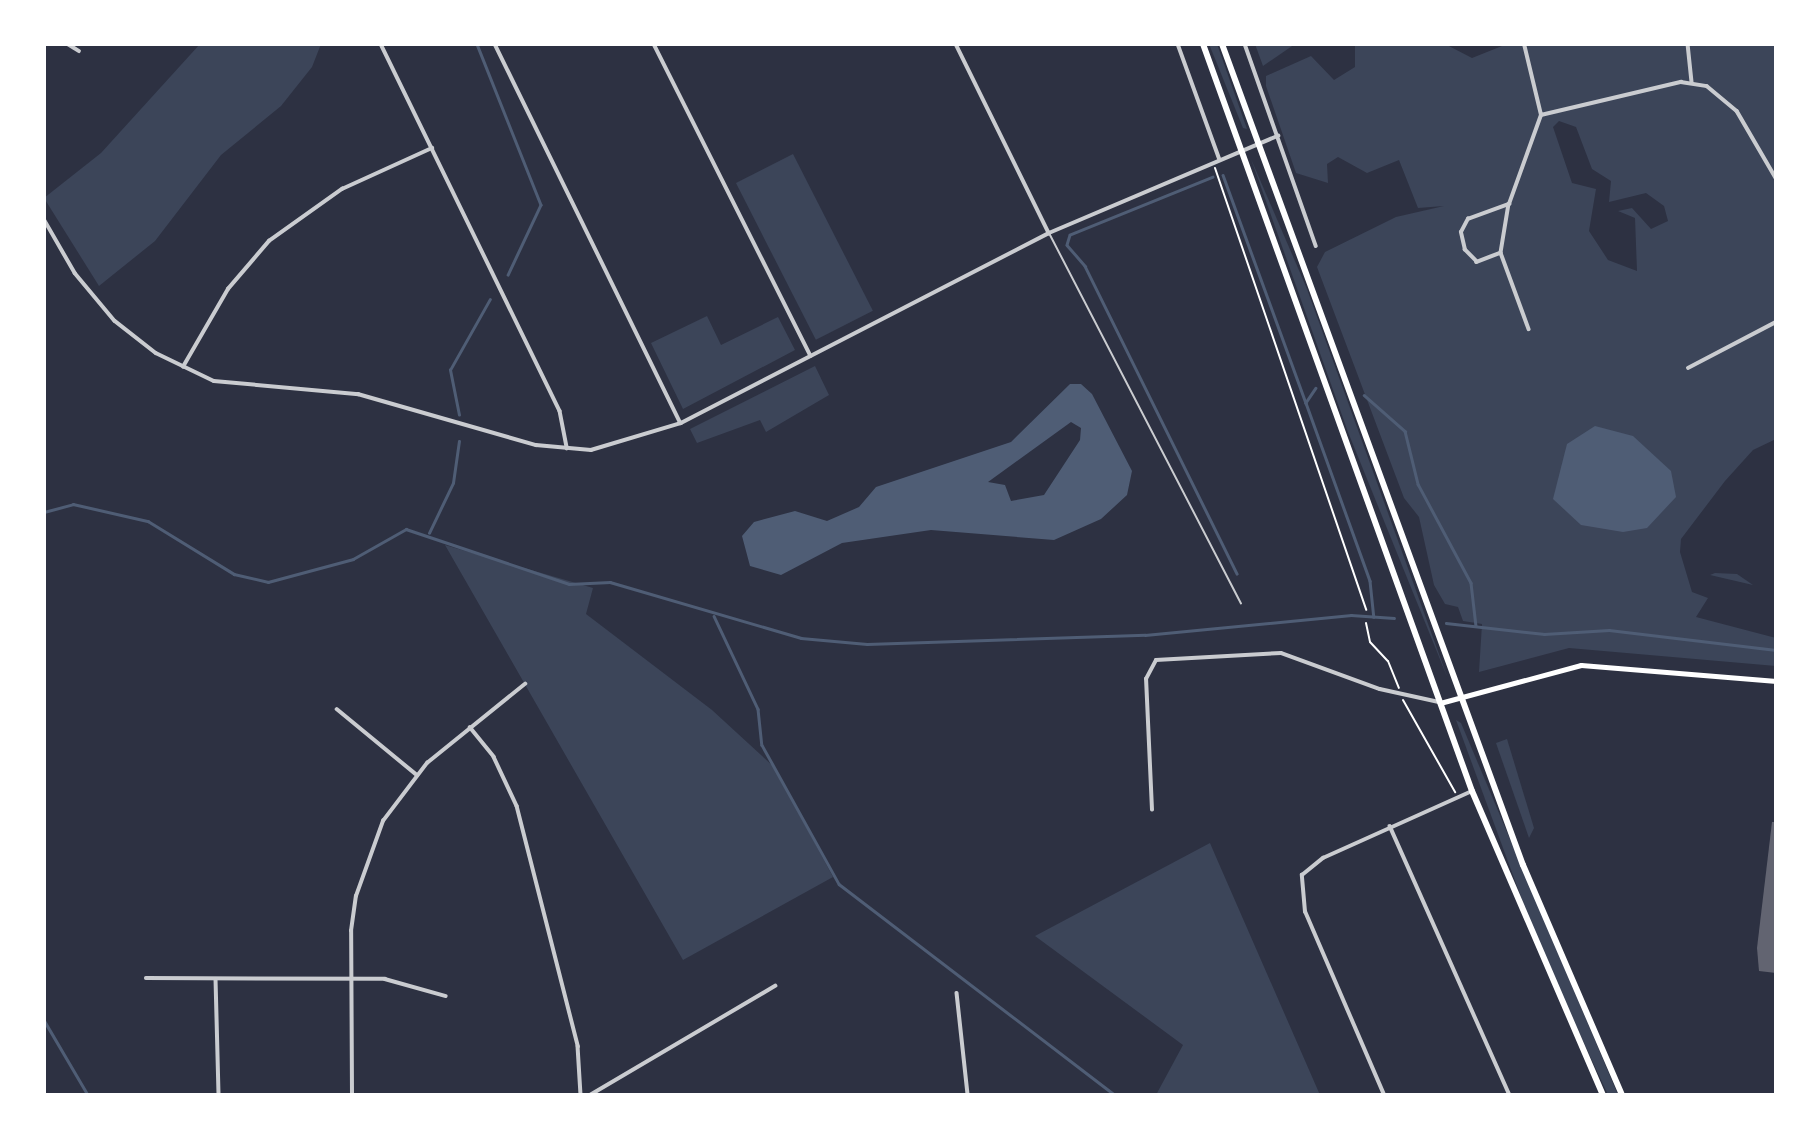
<!DOCTYPE html>
<style>
body{margin:0}
#map{position:relative;width:1820px;height:1139px;overflow:hidden;background:#2d3142;font-family:"Playfair Display",serif}
div>[style]{position:absolute}
[style*='--x']{left:calc(var(--x)*1px);top:calc(var(--y)*1px);width:calc(var(--w)*1px);rotate:calc(var(--a)*1deg)}
.green>*{inset:0;background:#3c4559;transform-origin:0 0}
.water>*{inset:0;background:#4f5d75}
.stream>*{height:2.5px;margin:-1.25px;padding:0 1.25px;transform-origin:1.25px;border-radius:1.25px;background:#4f5d75}
.building>*{inset:0;background:#626471}
.path>*{height:2px;margin:-1px;padding:0 1px;transform-origin:1px;border-radius:1px;background:#fff}
.service>*{height:2px;margin:-1px;padding:0 1px;transform-origin:1px;border-radius:1px;background:#caccd0}
.minor>*{height:3.5px;margin:-1.75px;padding:0 1.75px;transform-origin:1.75px;border-radius:1.75px;background:#caccd0}
.secondary>*{height:5px;margin:-2.5px;padding:0 2.5px;transform-origin:2.5px;border-radius:2.5px;background:#fff}
.trunk>*{height:6px;margin:-3px;padding:0 3px;transform-origin:3px;border-radius:3px;background:#fff}
span{translate:-50% -50%;white-space:nowrap;text-align:center;line-height:1.15;-webkit-text-stroke:7px #fff;paint-order:stroke}
.frame{position:absolute;inset:0;border:46px solid #fff;pointer-events:none}
</style>
<div id="map">
<div class="green">
<div style="clip-path:polygon(200px 44px,321px 44px,312px 67px,281px 106px,221px 155px,155px 241px,99px 286px,44px 198px,101px 153px)"></div>
<div style="clip-path:polygon(1209px 44px,1217px 44px,1247px 129px,1243px 128px)"></div>
<div style="clip-path:polygon(1255px 44px,1295px 44px,1263px 66px)"></div>
<div style="clip-path:polygon(evenodd,1355px 44px,1445px 44px,1472px 58px,1507px 44px,1776px 44px,1776px 439px,1753px 450px,1725px 481px,1681px 539px,1680px 552px,1692px 592px,1708px 598px,1696px 617px,1776px 638px,1776px 666px,1569px 648px,1479px 672px,1482px 624px,1463px 621px,1458px 607px,1445px 604px,1434px 585px,1419px 517px,1404px 498px,1317px 267px,1325px 252px,1396px 217px,1444px 206px,1418px 208px,1399px 160px,1367px 173px,1338px 157px,1327px 164px,1328px 183px,1296px 173px,1266px 86px,1266px 76px,1311px 56px,1334px 80px,1355px 67px,1355px 44px,1559px 121px,1576px 127px,1592px 169px,1611px 181px,1609px 202px,1646px 193px,1664px 206px,1668px 221px,1651px 229px,1632px 208px,1618px 211px,1635px 218px,1637px 271px,1608px 260px,1589px 231px,1596px 189px,1572px 183px,1553px 127px,1559px 121px)"></div>
<div style="left:793px;top:154px;width:176px;height:64px;rotate:63deg"></div>
<div style="clip-path:polygon(1251px 159px,1307px 289px,1448px 679px,1348px 432px)"></div>
<div style="clip-path:polygon(707px 316px,721px 345px,778px 317px,795px 350px,683px 409px,651px 343px)"></div>
<div style="clip-path:polygon(815px 366px,829px 395px,766px 432px,760px 420px,697px 443px,690px 429px)"></div>
<div style="clip-path:polygon(445px 545px,593px 588px,586px 614px,712px 710px,774px 767px,833px 877px,683px 960px)"></div>
<div style="clip-path:polygon(1737px 574px,1753px 585px,1710px 575px,1715px 573px)"></div>
<div style="clip-path:polygon(1456px 720px,1461px 723px,1618px 1095px,1608px 1095px,1539px 946px)"></div>
<div style="clip-path:polygon(1507px 739px,1534px 828px,1529px 838px,1496px 743px)"></div>
<div style="clip-path:polygon(1210px 843px,1216px 857px,1320px 1095px,1156px 1095px,1183px 1045px,1035px 936px)"></div>
</div>
<div class="water">
<div style="clip-path:polygon(evenodd,1070px 384px,1081px 384px,1092px 394px,1132px 471px,1127px 495px,1101px 519px,1054px 540px,931px 530px,842px 543px,781px 575px,750px 566px,742px 536px,754px 522px,795px 511px,827px 521px,859px 507px,876px 487px,1011px 442px,1070px 384px,1071px 422px,1081px 428px,1080px 440px,1044px 495px,1011px 501px,1005px 485px,988px 482px,1071px 422px)"></div>
<div style="clip-path:polygon(1595px 426px,1633px 436px,1671px 471px,1676px 497px,1647px 528px,1623px 532px,1581px 525px,1553px 499px,1567px 444px)"></div>
</div>
<div class="stream">
<div style="--x:477;--y:44;--w:173;--a:68.3"></div>
<div style="--x:541;--y:205;--w:77;--a:115.2"></div>
<div style="--x:1223;--y:175;--w:243;--a:70"></div>
<div style="--x:1213;--y:177;--w:154;--a:157.9"></div>
<div style="--x:1070;--y:235;--w:10;--a:107"></div>
<div style="--x:1067;--y:245;--w:28;--a:49"></div>
<div style="--x:1085;--y:266;--w:343;--a:63.7"></div>
<div style="--x:1316;--y:388;--w:18;--a:124"></div>
<div style="--x:1306;--y:403;--w:189;--a:70.2"></div>
<div style="--x:1370;--y:581;--w:36;--a:84"></div>
<div style="--x:1364;--y:395;--w:55;--a:41.3"></div>
<div style="--x:1405;--y:431;--w:55;--a:76.2"></div>
<div style="--x:1418;--y:484;--w:112;--a:61.8"></div>
<div style="--x:1471;--y:583;--w:43;--a:83.4"></div>
<div style="--x:459;--y:415;--w:46;--a:-101.3"></div>
<div style="--x:450;--y:370;--w:81;--a:-60.6"></div>
<div style="--x:44;--y:512;--w:30;--a:-15"></div>
<div style="--x:73;--y:504;--w:77;--a:12.8"></div>
<div style="--x:148;--y:521;--w:101;--a:31.6"></div>
<div style="--x:234;--y:574;--w:35;--a:13"></div>
<div style="--x:268;--y:582;--w:88;--a:-15.1"></div>
<div style="--x:353;--y:559;--w:61;--a:-29.5"></div>
<div style="--x:406;--y:529;--w:172;--a:18.6"></div>
<div style="--x:569;--y:584;--w:41;--a:-2.8"></div>
<div style="--x:610;--y:582;--w:199;--a:16.3"></div>
<div style="--x:801;--y:638;--w:66;--a:5.2"></div>
<div style="--x:867;--y:644;--w:278;--a:-1.9"></div>
<div style="--x:1145;--y:635;--w:207;--a:-5.5"></div>
<div style="--x:1351;--y:615;--w:43;--a:4"></div>
<div style="--x:429;--y:533;--w:55;--a:-64.4"></div>
<div style="--x:453;--y:483;--w:42;--a:-81.9"></div>
<div style="--x:714;--y:616;--w:103;--a:64.7"></div>
<div style="--x:758;--y:709;--w:36;--a:84"></div>
<div style="--x:762;--y:745;--w:159;--a:61"></div>
<div style="--x:839;--y:884;--w:347;--a:37.4"></div>
<div style="--x:1446;--y:623;--w:99;--a:6.4"></div>
<div style="--x:1544;--y:634;--w:65;--a:-3.5"></div>
<div style="--x:1609;--y:630;--w:168;--a:6.8"></div>
<div style="--x:44;--y:1020;--w:87;--a:59.6"></div>
</div>
<div class="building">
<div style="clip-path:polygon(1772px 822px,1776px 822px,1776px 973px,1759px 971px,1757px 948px)"></div>
</div>
<div class="path">
<div style="--x:1215;--y:168;--w:467;--a:71.1"></div>
<div style="--x:1366;--y:623;--w:19;--a:78"></div>
<div style="--x:1370;--y:642;--w:26;--a:47"></div>
<div style="--x:1388;--y:661;--w:29;--a:68"></div>
<div style="--x:1403;--y:700;--w:106;--a:60.5"></div>
</div>
<div class="service">
<div style="--x:1050;--y:235;--w:415;--a:62.6"></div>
</div>
<div class="minor">
<div style="--x:68;--y:44;--w:13;--a:32"></div>
<div style="--x:381;--y:44;--w:408;--a:64"></div>
<div style="--x:560;--y:411;--w:38;--a:79"></div>
<div style="--x:495;--y:44;--w:422;--a:63.9"></div>
<div style="--x:654;--y:44;--w:349;--a:63.3"></div>
<div style="--x:956;--y:44;--w:211;--a:63.8"></div>
<div style="--x:1178;--y:44;--w:123;--a:70.1"></div>
<div style="--x:1245;--y:44;--w:214;--a:70.6"></div>
<div style="--x:1688;--y:44;--w:38;--a:84"></div>
<div style="--x:1541;--y:115;--w:144;--a:-13.3"></div>
<div style="--x:1681;--y:82;--w:26;--a:9"></div>
<div style="--x:1707;--y:86;--w:39;--a:40"></div>
<div style="--x:1737;--y:111;--w:78;--a:59.8"></div>
<div style="--x:1509;--y:204;--w:50;--a:99.3"></div>
<div style="--x:1501;--y:253;--w:81;--a:69.8"></div>
<div style="--x:44;--y:219;--w:62;--a:60.1"></div>
<div style="--x:75;--y:273;--w:62;--a:50.2"></div>
<div style="--x:115;--y:321;--w:52;--a:38"></div>
<div style="--x:156;--y:353;--w:64;--a:25.8"></div>
<div style="--x:214;--y:381;--w:145;--a:5.2"></div>
<div style="--x:358;--y:394;--w:185;--a:16"></div>
<div style="--x:536;--y:445;--w:55;--a:5.2"></div>
<div style="--x:591;--y:450;--w:94;--a:-16.7"></div>
<div style="--x:681;--y:423;--w:414;--a:-27.3"></div>
<div style="--x:1049;--y:233;--w:249;--a:-23"></div>
<div style="--x:1501;--y:253;--w:26;--a:159"></div>
<div style="--x:1477;--y:262;--w:17;--a:-135"></div>
<div style="--x:1465;--y:250;--w:18;--a:-103"></div>
<div style="--x:1461;--y:232;--w:15;--a:-62"></div>
<div style="--x:1468;--y:219;--w:44;--a:-20.1"></div>
<div style="--x:1509;--y:204;--w:95;--a:-70.2"></div>
<div style="--x:1541;--y:115;--w:73;--a:-103.5"></div>
<div style="--x:183;--y:367;--w:90;--a:-60"></div>
<div style="--x:228;--y:289;--w:63;--a:-49.5"></div>
<div style="--x:269;--y:241;--w:90;--a:-35.5"></div>
<div style="--x:342;--y:189;--w:99;--a:-24.5"></div>
<div style="--x:1688;--y:368;--w:99;--a:-27.6"></div>
<div style="--x:337;--y:709;--w:104;--a:39.5"></div>
<div style="--x:470;--y:727;--w:38;--a:51"></div>
<div style="--x:494;--y:757;--w:54;--a:64.9"></div>
<div style="--x:517;--y:806;--w:248;--a:75.7"></div>
<div style="--x:578;--y:1046;--w:49;--a:86.5"></div>
<div style="--x:1152;--y:810;--w:131;--a:-92.6"></div>
<div style="--x:1146;--y:679;--w:21;--a:-62"></div>
<div style="--x:1156;--y:660;--w:125;--a:-3.2"></div>
<div style="--x:1281;--y:653;--w:105;--a:20"></div>
<div style="--x:1380;--y:689;--w:60;--a:12.4"></div>
<div style="--x:1390;--y:826;--w:295;--a:66"></div>
<div style="--x:146;--y:978;--w:239;--a:0.2"></div>
<div style="--x:385;--y:979;--w:63;--a:15.6"></div>
<div style="--x:216;--y:979;--w:116;--a:88.5"></div>
<div style="--x:957;--y:993;--w:103;--a:83.8"></div>
<div style="--x:352;--y:1095;--w:164;--a:-90.3"></div>
<div style="--x:351;--y:931;--w:35;--a:-82"></div>
<div style="--x:356;--y:896;--w:80;--a:-70.2"></div>
<div style="--x:383;--y:821;--w:73;--a:-52.8"></div>
<div style="--x:427;--y:763;--w:126;--a:-38.9"></div>
<div style="--x:590;--y:1095;--w:215;--a:-30.5"></div>
<div style="--x:1384;--y:1095;--w:199;--a:-113.3"></div>
<div style="--x:1305;--y:912;--w:37;--a:-95"></div>
<div style="--x:1302;--y:875;--w:27;--a:-39"></div>
<div style="--x:1323;--y:858;--w:163;--a:-24.2"></div>
</div>
<div class="secondary">
<div style="--x:1440;--y:703;--w:146;--a:-15.1"></div>
<div style="--x:1581;--y:665;--w:196;--a:4.7"></div>
</div>
<div class="trunk">
<div style="--x:1203;--y:44;--w:794;--a:70.2"></div>
<div style="--x:1472;--y:791;--w:331;--a:66.7"></div>
<div style="--x:1222;--y:44;--w:874;--a:69.87"></div>
<div style="--x:1523;--y:865;--w:250;--a:66.7"></div>
</div>
<div class="frame"></div>
</div>
